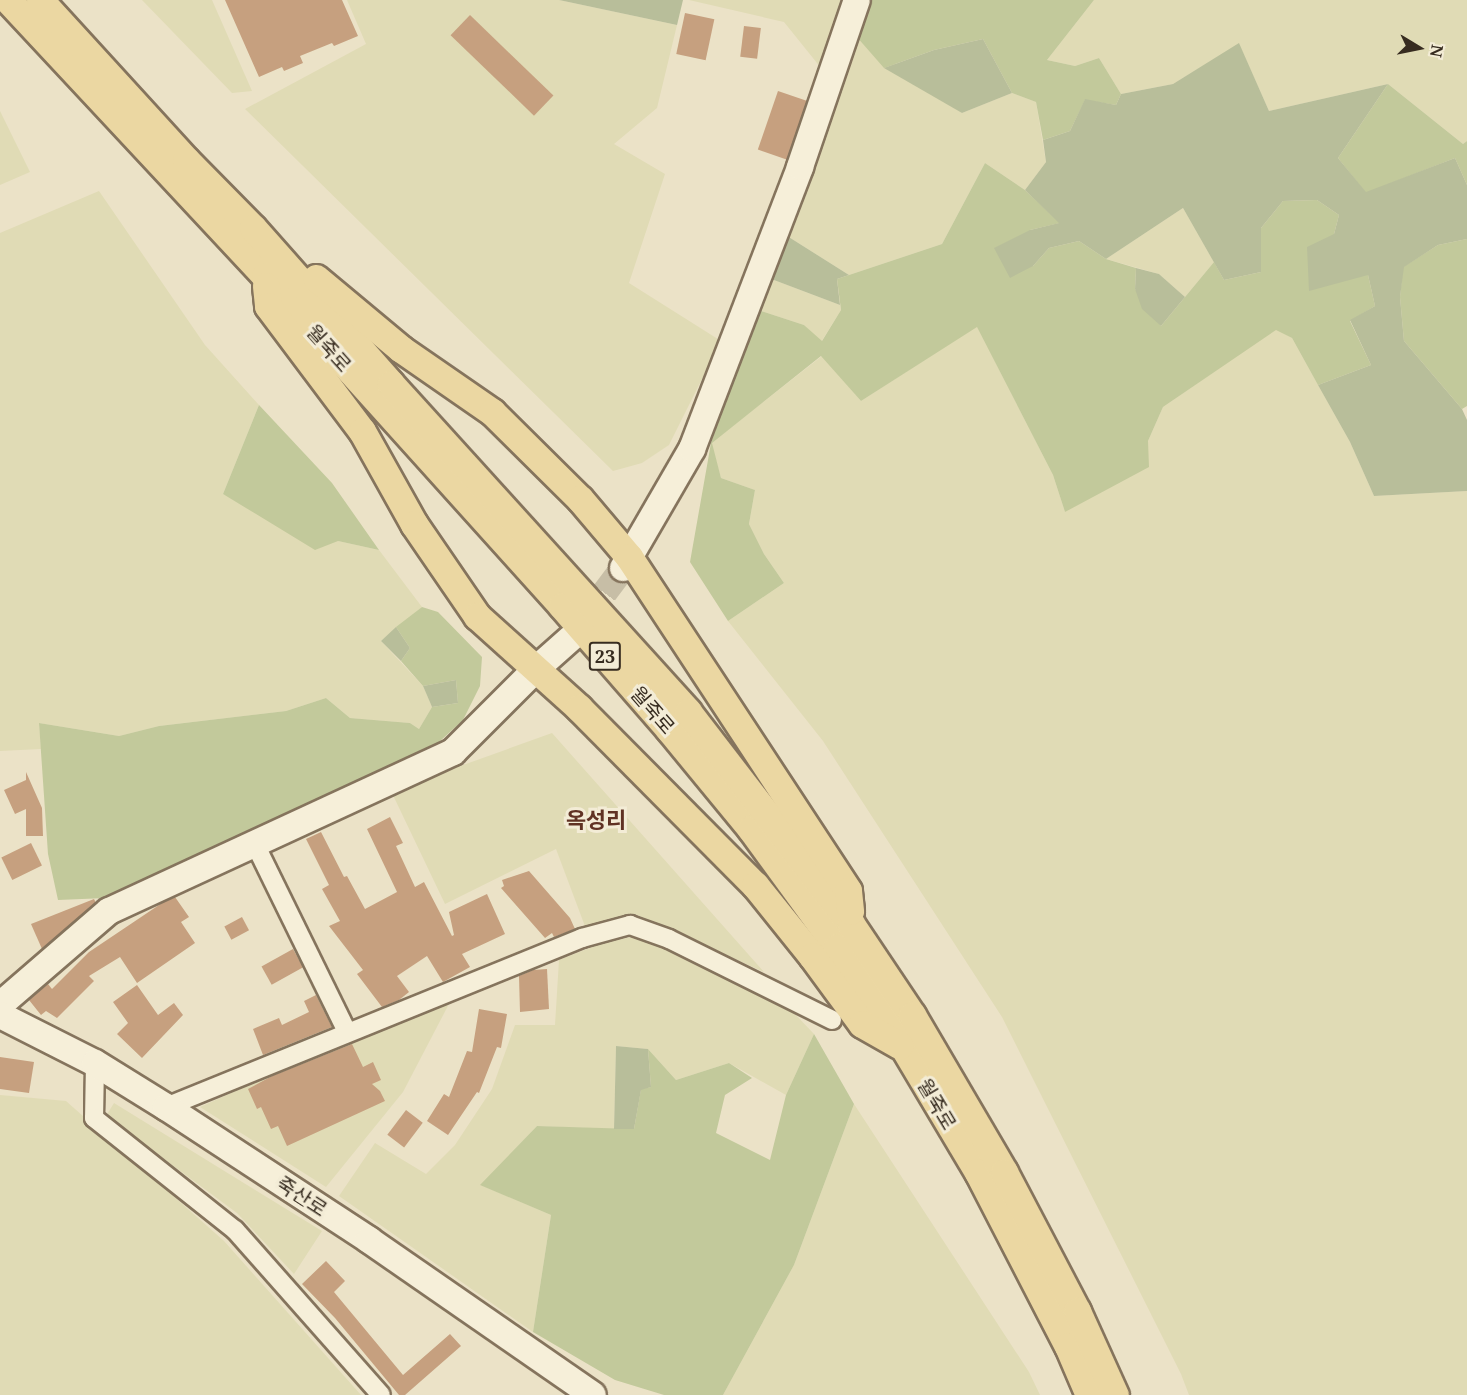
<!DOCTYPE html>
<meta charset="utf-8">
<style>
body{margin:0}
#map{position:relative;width:1467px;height:1395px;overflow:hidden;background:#ebe2c7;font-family:"Noto Serif","Noto Sans KR",serif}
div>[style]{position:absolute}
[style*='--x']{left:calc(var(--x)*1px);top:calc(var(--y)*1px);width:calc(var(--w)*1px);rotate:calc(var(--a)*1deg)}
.farmland>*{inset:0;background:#e0dbb5}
.green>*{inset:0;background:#c2c99b}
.cemetery>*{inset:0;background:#b8be9a}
.building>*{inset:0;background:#c6a07f;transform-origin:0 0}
.secondary-tunnel>*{height:26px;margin-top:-13px;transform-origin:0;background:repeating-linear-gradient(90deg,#c7bea6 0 26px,transparent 0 39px)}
.roads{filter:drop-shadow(2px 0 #85745d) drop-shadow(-2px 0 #85745d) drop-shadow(0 2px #85745d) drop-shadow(0 -2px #85745d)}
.street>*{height:18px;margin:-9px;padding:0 9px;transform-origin:9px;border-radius:9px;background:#f6efd9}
.secondary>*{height:26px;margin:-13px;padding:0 13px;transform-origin:13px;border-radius:13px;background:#f6efd9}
.primary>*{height:27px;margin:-13.5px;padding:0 13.5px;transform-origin:13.5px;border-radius:13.5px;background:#ebd7a2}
span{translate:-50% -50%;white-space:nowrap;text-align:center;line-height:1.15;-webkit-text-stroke:6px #f3ecd6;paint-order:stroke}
.shield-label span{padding:2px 4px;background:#f3ecd6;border:2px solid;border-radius:4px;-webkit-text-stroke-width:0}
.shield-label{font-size:18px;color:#372c20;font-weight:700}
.street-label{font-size:20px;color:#372c20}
.quarter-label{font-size:22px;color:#603223;font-weight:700}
.north{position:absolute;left:1389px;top:18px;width:60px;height:60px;-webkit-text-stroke:4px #f3ecd6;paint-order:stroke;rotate:100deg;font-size:16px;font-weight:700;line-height:24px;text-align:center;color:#372c20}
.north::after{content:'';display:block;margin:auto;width:21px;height:27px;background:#372c20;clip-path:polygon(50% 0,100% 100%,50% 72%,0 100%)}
</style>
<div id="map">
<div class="farmland">
<div style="clip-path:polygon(142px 0,212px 0,252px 91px,232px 93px)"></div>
<div style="clip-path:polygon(347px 0,559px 0,677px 25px,657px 108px,614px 144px,665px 174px,629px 283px,721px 341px,669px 445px,642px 463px,613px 471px,245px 109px,366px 44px)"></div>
<div style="clip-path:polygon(689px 0,845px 0,821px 68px,784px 22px)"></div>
<div style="clip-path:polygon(1094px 0,1467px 0,1467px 141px,1463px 144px,1388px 84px,1269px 111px,1239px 44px,1173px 84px,1121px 94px,1099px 58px,1075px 66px,1047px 60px)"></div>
<div style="clip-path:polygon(856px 36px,962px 113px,1012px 93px,1036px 102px,1046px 162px,1025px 190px,985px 163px,942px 244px,849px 275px,784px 234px)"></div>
<div style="clip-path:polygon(0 111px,30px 172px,0 185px)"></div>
<div style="clip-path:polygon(99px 191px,205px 345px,259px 405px,223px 494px,338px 541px,379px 550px,422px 607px,381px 641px,423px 686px,432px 707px,419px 729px,410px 723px,350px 718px,326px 698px,286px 711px,159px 726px,119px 736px,39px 723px,41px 749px,0 751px,0 233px)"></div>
<div style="clip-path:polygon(1183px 208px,1214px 262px,1185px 297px,1159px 274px,1106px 259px)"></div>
<div style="clip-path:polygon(766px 277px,840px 305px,841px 310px,821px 342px,804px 325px,755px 309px)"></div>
<div style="clip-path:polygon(977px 326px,1053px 475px,1065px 512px,1148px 441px,1163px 407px,1276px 329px,1292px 338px,1350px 442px,1374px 496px,1467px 491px,1467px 1395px,1189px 1395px,1181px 1374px,1002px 1017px,823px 741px,728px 621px,784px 583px,764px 554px,749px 524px,755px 490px,721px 478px,711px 443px,822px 356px,861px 401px)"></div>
<div style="clip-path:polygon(552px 733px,764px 972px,635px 914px,586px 929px,556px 849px,445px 904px,391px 791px)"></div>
<div style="clip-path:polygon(637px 936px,794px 1013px,814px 1034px,786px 1095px,729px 1063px,676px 1080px,648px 1049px,616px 1046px,614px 1129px,537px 1126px,481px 1185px,551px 1215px,533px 1332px,339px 1196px,375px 1143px,426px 1174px,455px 1145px,492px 1089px,515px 1025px,555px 1025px,559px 960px,605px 942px)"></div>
<div style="clip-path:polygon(451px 1000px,403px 1092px,326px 1187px,200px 1107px,388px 1022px)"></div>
<div style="clip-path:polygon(0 1095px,66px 1101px,224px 1241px,361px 1395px,0 1395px)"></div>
<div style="clip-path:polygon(114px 1103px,322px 1231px,294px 1274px,237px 1213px,106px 1116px)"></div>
<div style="clip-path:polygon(854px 1104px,1029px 1372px,1040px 1395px,723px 1395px,794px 1265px)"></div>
</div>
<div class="green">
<div style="clip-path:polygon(871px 0,1094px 0,1047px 60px,1075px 66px,1099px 58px,1121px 94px,1116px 105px,1085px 100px,1070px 131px,1043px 140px,1036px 102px,1012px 93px,983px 39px,934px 50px,884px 68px,856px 36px)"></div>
<div style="clip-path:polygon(1388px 84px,1463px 144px,1467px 141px,1467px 185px,1455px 158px,1366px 193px,1338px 158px)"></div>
<div style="clip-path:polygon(985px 163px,1025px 190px,1060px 223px,1030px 230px,1033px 266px,1049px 248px,1079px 241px,1106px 259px,1136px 268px,1135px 289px,1161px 326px,1214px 262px,1224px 280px,1261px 272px,1261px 228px,1283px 201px,1317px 200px,1339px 215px,1334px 234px,1368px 275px,1375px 306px,1350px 321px,1371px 365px,1318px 385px,1292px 338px,1276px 330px,1163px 407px,1148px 441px,1149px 467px,1065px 512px,1053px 475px,977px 327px,861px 401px,821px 356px,712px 443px,721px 478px,755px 490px,749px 524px,764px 554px,784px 583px,728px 621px,690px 562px,711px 443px,755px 309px,804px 325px,822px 341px,841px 310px,837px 279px,942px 244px)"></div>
<div style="clip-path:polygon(1467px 239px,1467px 406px,1462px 409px,1404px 341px,1400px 297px,1403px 267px,1438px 245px)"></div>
<div style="clip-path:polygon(259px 405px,332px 483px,379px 550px,338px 541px,315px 550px,223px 494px)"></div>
<div style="clip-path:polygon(422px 607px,438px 612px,482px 657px,480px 686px,463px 720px,439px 742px,406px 762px,106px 898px,58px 900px,48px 854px,39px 723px,119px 736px,159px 726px,286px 711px,326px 698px,350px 718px,410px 723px,419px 729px,432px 707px,458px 703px,456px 680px,423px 686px,401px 661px,410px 648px,396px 627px)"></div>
<div style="clip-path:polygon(814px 1034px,854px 1104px,794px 1265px,723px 1395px,664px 1395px,615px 1380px,533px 1332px,551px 1215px,480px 1185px,537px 1126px,634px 1129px,641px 1089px,651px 1087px,648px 1049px,676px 1080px,729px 1063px,752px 1078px,725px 1095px,716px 1133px,770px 1160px,786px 1095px)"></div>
</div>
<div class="cemetery">
<div style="clip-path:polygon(559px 0,683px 0,677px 25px)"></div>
<div style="clip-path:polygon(983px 39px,1012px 93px,962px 113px,884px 68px,934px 50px)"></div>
<div style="clip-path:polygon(1239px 43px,1269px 111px,1388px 84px,1338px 158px,1366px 192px,1455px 158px,1467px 185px,1467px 239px,1438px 245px,1404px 267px,1400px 297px,1404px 341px,1462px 409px,1467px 420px,1467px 491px,1374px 496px,1350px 442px,1318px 385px,1371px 365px,1350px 320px,1375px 306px,1368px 275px,1309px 291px,1307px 247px,1334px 234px,1339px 215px,1317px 200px,1283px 201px,1261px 228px,1261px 272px,1224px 280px,1183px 208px,1106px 259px,1079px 241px,1049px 248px,1033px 266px,1010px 278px,994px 248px,1030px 230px,1059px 223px,1025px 190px,1046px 162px,1043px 140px,1070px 131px,1085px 99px,1116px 105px,1121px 94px,1173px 84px)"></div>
<div style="clip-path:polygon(784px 234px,849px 275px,837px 279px,840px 305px,766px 277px)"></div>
<div style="clip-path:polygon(1136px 268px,1159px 274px,1185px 297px,1161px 326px,1142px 309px,1135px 289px)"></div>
<div style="clip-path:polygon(396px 627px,410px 648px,401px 661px,381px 641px)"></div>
<div style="clip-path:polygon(456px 680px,458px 703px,432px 707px,423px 686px)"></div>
<div style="clip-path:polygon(616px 1046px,648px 1049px,651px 1087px,641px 1090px,634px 1129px,614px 1129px)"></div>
</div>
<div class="building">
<div style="clip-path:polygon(225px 0,342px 0,358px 36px,334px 46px,332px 43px,300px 56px,303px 63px,284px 71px,282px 67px,259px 77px)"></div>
<div style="left:685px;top:13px;width:30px;height:42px;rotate:12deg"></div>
<div style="left:470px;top:15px;width:116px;height:28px;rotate:44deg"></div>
<div style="left:744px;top:26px;width:17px;height:31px;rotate:7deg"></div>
<div style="left:778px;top:91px;width:31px;height:62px;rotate:19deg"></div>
<div style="clip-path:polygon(26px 772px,42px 808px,43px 836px,26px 836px,26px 809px,15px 814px,4px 790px,26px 780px)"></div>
<div style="clip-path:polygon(390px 817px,403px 843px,396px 846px,415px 887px,424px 882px,452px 936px,454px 935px,449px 912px,487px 894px,505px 934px,462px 954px,470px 967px,443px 982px,427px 956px,397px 976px,409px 992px,399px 1000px,382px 1007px,357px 974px,363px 970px,329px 926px,340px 921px,322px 889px,329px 885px,306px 839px,321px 832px,344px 877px,347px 876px,365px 909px,397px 892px,367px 829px)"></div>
<div style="left:31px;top:843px;width:25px;height:33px;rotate:64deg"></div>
<div style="clip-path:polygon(529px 871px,570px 918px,575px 929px,554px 937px,552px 933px,545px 938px,501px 888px,504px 886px,502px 880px)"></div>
<div style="clip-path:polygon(175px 897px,189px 917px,181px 922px,195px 943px,137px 983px,120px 957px,89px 976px,94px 981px,57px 1018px,46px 1011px,41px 1015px,29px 1000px,48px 984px,52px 989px,89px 952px,162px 903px)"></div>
<div style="clip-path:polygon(94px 899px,96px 903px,42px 949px,31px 924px)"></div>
<div style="left:242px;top:917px;width:15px;height:20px;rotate:62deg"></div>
<div style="left:293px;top:949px;width:21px;height:36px;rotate:61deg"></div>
<div style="clip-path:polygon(547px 969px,549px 1009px,520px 1012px,519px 976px,533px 970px)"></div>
<div style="clip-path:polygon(137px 985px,158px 1015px,174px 1003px,183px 1015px,142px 1058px,117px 1034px,128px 1023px,113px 1002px)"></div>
<div style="clip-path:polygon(316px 995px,332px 1027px,263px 1055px,253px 1029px,279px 1018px,282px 1025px,309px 1012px,304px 1001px)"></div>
<div style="clip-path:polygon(479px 1009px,507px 1014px,501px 1048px,497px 1047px,479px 1093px,477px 1092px,448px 1135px,427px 1121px,444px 1094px,449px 1097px,467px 1051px,472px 1052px)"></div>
<div style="clip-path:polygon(352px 1044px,363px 1067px,373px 1062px,381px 1080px,372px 1084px,380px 1091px,385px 1101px,287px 1146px,278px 1126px,271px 1129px,261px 1107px,257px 1109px,248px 1089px,272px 1076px)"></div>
<div style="clip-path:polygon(0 1057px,34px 1062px,29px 1093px,0 1089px)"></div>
<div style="left:406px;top:1110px;width:21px;height:31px;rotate:37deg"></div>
<div style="clip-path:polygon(326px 1261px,345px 1281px,334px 1292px,403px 1375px,450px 1334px,461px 1346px,405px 1395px,399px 1395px,335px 1318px,302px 1284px)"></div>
</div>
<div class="secondary-tunnel">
<div style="--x:581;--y:624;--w:70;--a:-53.1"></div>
</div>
<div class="roads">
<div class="street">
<div style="--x:255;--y:844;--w:209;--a:63.9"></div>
<div style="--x:95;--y:1063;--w:55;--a:91"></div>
<div style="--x:94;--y:1118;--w:180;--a:38.5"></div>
<div style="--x:235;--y:1230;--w:220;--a:48.5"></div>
<div style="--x:166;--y:1107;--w:449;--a:-22.1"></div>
<div style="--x:582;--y:938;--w:50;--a:-15.2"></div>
<div style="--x:630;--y:925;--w:41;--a:19.7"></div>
<div style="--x:669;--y:939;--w:182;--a:26.4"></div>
</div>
<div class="secondary">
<div style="--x:623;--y:568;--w:138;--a:-59.9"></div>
<div style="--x:692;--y:449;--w:302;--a:-69"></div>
<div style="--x:800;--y:167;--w:176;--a:-71.2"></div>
<div style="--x:0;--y:1005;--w:144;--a:-40.8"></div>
<div style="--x:109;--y:911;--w:379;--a:-24.8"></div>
<div style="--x:453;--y:752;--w:116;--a:-45"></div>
<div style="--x:535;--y:670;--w:47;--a:-41.5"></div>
<div style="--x:0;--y:1015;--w:106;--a:26.8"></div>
<div style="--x:95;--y:1063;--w:84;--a:31.8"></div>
<div style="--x:166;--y:1107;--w:243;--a:33.2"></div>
<div style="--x:369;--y:1240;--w:272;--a:34.7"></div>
</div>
<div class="primary">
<div style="--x:8;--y:0;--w:377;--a:47"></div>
<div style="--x:265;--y:276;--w:444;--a:48"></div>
<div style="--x:562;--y:606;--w:163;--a:49"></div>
<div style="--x:669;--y:729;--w:129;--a:50.6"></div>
<div style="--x:751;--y:829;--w:146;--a:53.9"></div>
<div style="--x:837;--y:947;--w:121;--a:56.4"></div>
<div style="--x:904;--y:1048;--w:144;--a:59.2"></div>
<div style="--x:978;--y:1172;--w:196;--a:62.7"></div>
<div style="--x:1068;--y:1346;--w:53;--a:66.8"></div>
<div style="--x:40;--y:0;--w:217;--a:47.6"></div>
<div style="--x:186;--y:160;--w:95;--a:45.4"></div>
<div style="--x:253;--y:228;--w:208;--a:48.5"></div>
<div style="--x:391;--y:384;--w:442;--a:47.8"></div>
<div style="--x:688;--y:712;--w:267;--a:52.4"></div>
<div style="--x:851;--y:924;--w:110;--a:56.2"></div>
<div style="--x:912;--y:1015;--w:182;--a:59.6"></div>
<div style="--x:1004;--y:1172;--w:157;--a:62.3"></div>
<div style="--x:1077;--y:1311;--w:92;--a:65.7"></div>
<div style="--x:316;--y:278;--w:111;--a:39.9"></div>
<div style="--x:401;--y:349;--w:111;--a:34.7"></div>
<div style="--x:492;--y:412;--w:124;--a:44.7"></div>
<div style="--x:580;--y:499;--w:76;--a:49.8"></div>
<div style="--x:629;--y:557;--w:399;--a:56.7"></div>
<div style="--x:848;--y:891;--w:20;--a:84"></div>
<div style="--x:266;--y:286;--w:20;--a:84"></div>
<div style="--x:268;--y:306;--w:156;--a:53.1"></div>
<div style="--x:362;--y:431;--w:107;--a:60.8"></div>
<div style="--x:414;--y:524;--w:112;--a:55.6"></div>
<div style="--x:477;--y:616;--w:137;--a:42"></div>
<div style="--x:579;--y:708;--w:250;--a:45.2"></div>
<div style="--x:755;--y:885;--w:91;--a:51.2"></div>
<div style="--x:812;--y:956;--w:84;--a:53.7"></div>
<div style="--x:862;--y:1024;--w:43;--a:29.6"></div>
</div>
</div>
<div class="shield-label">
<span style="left:605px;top:656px">23</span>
</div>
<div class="street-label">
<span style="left:329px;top:348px;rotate:48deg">월죽로</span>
<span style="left:653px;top:710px;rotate:49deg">월죽로</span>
<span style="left:937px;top:1104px;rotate:59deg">월죽로</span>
<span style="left:302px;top:1196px;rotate:33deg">죽산로</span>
</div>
<div class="quarter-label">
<span style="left:596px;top:820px">옥성리</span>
</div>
<div class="north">N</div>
</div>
